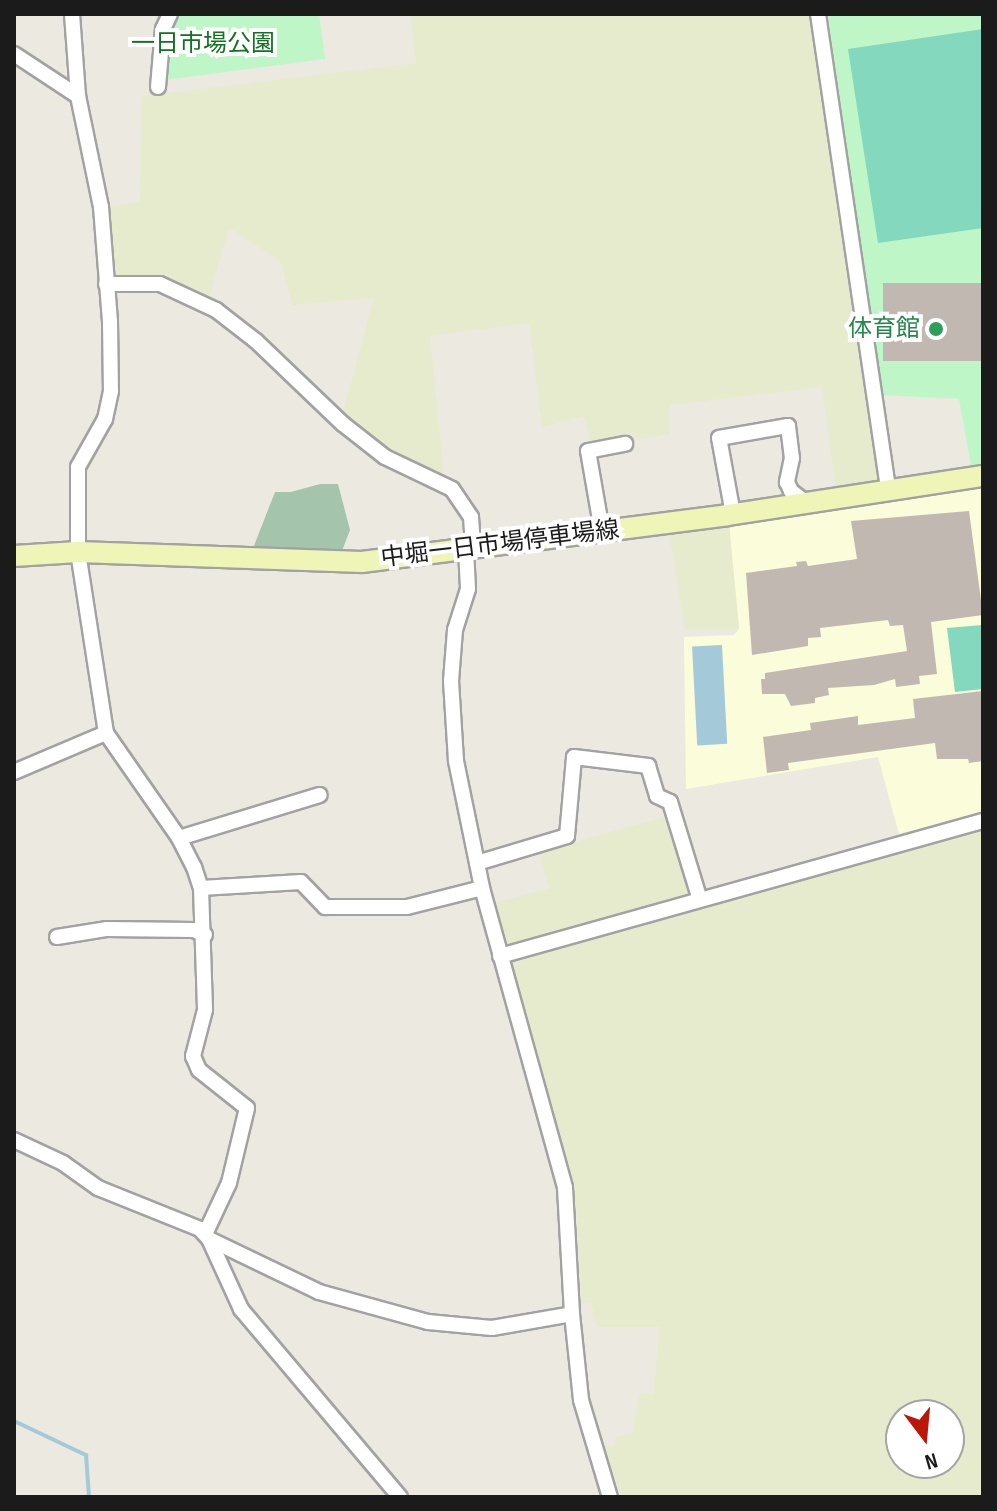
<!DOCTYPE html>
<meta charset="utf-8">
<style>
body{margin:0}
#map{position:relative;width:997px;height:1511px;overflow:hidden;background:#ece9e1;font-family:"Sofia Sans Condensed","Noto Sans JP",sans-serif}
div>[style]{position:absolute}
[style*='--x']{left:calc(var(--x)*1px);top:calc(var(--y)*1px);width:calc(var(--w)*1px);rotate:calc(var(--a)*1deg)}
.education>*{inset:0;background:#fbfdda}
.farmland>*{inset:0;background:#e7ebcd}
.cemetery>*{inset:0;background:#a4c4ab}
.park>*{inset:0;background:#bff6c7}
.pitch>*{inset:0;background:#83d8bd}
.water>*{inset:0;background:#a4c9d8;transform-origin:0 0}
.stream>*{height:4px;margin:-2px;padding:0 2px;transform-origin:2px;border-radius:2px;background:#a4c9d8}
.building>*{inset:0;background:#c1b8b1;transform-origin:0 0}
.roads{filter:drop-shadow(2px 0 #a2a2a2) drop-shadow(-2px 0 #a2a2a2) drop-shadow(0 2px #a2a2a2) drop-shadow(0 -2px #a2a2a2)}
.minor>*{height:14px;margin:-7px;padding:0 7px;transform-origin:7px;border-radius:7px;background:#fff}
.secondary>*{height:20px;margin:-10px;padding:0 10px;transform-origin:10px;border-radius:10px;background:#eef5b6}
.dots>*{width:22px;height:22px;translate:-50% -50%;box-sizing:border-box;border:4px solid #fff;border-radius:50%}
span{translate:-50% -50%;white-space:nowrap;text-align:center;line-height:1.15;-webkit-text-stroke:8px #fff;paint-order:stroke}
.park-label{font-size:24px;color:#11721f}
.leisure-label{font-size:24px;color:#27864d}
.right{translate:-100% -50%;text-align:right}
.street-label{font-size:24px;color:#1b1b1b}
.frame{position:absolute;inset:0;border:16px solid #1b1b1b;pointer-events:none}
.north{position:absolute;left:885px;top:1399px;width:80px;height:80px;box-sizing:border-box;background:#fff;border:2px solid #a4a4a4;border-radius:50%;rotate:164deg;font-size:22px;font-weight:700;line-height:32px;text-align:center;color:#1b1b1b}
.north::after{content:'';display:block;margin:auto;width:28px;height:36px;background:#bc160a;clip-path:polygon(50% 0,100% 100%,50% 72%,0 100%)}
</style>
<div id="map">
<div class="education">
<div style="clip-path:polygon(983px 486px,983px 811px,899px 834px,878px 757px,686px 789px,684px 637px,734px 635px,739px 629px,729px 524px)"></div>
</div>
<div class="farmland">
<div style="clip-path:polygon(410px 14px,809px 14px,878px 484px,836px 491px,822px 387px,670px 405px,669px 434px,636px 440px,634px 434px,591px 443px,584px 416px,542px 427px,529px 323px,430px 336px,444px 479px,397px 457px,343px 413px,374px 298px,293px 305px,280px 261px,229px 228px,209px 298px,158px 279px,111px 279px,107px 207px,140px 202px,141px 96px,416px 63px)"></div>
<div style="clip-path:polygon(729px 524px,739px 629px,685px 630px,669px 533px)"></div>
<div style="clip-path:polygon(evenodd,668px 816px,696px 908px,983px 830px,983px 1497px,622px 1497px,603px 1446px,615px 1445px,616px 1437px,632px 1433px,640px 1393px,654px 1394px,659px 1327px,597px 1327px,591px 1303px,582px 1304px,575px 1186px,495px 903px,549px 888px,539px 852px,668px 816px,901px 1415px,949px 1415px,949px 1463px,901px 1463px,901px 1415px)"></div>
</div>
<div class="cemetery">
<div style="clip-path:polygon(320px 484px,338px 484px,350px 530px,340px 556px,252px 551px,275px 492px,291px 492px)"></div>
</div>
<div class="park">
<div style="clip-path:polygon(177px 14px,319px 14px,325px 59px,165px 80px,169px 26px)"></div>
<div style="clip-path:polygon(828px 14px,983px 14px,983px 469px,972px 471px,959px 399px,882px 395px)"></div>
</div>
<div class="pitch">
<div style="clip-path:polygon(983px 29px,983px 228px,878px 243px,848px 49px)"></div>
<div style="clip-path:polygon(983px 625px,983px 689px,955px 692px,947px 628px)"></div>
</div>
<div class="water">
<div style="left:722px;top:645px;width:99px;height:30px;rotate:87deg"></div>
</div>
<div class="stream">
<div style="--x:14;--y:1421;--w:80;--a:25.3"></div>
<div style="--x:86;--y:1455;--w:42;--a:85.9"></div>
</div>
<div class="building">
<div style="left:983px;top:283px;width:78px;height:100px;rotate:90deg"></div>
<div style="clip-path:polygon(969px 511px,983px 615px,931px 622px,937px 674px,919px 676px,920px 684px,896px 687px,895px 679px,874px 685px,828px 688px,829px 695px,815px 698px,815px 703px,791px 706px,785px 694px,762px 694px,761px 679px,765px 679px,765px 673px,907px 651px,903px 625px,890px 626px,888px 620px,820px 628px,821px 637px,808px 638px,808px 646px,752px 655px,746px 573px,797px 566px,796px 562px,806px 561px,808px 566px,857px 559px,851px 521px)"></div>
<div style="clip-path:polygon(983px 691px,983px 761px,969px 763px,968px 759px,937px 759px,935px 743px,788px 763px,789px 770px,767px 773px,763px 737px,811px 730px,810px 723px,858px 716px,858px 725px,915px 718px,913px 699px)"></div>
</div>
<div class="roads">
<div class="minor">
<div style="--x:72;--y:14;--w:82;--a:85.8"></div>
<div style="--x:78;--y:96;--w:113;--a:78.3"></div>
<div style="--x:101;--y:207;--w:115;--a:85.5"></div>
<div style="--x:110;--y:322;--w:69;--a:89.2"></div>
<div style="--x:111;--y:391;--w:29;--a:102"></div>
<div style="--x:105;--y:419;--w:55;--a:119.4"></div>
<div style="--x:78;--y:467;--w:85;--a:90"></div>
<div style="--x:78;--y:552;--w:183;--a:81.2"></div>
<div style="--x:106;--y:733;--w:128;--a:55.2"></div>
<div style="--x:179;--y:838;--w:33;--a:63"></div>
<div style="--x:194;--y:867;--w:22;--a:72"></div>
<div style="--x:201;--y:888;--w:122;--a:88.1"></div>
<div style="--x:205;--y:1010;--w:48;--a:104.6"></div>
<div style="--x:193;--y:1056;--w:15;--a:67"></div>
<div style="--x:199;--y:1070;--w:61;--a:38.4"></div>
<div style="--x:247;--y:1108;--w:77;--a:103.5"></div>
<div style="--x:229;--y:1183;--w:56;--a:115.2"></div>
<div style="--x:818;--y:14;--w:481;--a:81.6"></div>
<div style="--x:14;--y:54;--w:77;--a:33.3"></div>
<div style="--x:158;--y:87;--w:58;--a:-85.1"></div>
<div style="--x:163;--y:29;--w:17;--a:-65"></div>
<div style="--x:106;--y:284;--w:54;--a:0"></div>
<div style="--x:160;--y:284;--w:62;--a:24.9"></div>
<div style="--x:216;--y:310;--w:51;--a:37.8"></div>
<div style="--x:256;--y:341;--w:120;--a:43.7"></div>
<div style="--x:343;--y:424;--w:53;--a:38.2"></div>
<div style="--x:385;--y:457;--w:74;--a:25.5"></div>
<div style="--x:452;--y:489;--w:34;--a:56"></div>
<div style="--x:471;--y:517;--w:31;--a:86"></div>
<div style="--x:733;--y:514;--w:77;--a:-100.4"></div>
<div style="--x:719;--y:438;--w:70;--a:-9.9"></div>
<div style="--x:788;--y:426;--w:32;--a:83"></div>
<div style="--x:792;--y:458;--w:25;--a:102"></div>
<div style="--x:787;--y:482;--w:10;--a:66"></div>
<div style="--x:791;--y:491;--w:20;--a:37"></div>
<div style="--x:602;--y:531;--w:81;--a:-99.9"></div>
<div style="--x:588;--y:451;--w:38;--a:-11"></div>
<div style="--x:466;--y:549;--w:40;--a:87.1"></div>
<div style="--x:468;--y:589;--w:43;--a:107.6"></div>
<div style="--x:455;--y:630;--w:51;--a:94.5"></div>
<div style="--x:451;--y:681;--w:80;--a:86.4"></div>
<div style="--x:456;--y:761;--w:130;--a:78.4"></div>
<div style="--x:482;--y:888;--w:311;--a:74.5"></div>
<div style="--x:565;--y:1188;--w:126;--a:86.8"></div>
<div style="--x:572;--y:1314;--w:86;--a:84"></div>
<div style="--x:581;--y:1400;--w:101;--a:73.4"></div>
<div style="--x:14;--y:772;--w:100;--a:-23"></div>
<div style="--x:179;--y:838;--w:147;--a:-17"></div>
<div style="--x:477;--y:863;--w:94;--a:-16.7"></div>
<div style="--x:567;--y:836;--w:79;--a:-84.9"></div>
<div style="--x:574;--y:757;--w:75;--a:6.9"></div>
<div style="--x:648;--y:766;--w:31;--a:73"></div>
<div style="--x:657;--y:796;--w:14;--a:25"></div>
<div style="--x:670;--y:802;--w:102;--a:73"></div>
<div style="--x:201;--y:888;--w:100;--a:-3.4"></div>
<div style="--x:301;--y:882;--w:35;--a:46"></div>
<div style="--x:325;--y:907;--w:82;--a:0"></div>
<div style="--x:407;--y:907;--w:77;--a:-14.2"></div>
<div style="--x:57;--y:937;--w:51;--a:-9.1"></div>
<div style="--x:107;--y:929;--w:87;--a:0.7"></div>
<div style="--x:194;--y:930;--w:12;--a:24"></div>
<div style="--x:500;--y:956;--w:502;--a:-15.62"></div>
<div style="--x:14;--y:1140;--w:54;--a:25.1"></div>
<div style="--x:63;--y:1163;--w:43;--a:35.5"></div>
<div style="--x:98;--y:1188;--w:110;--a:21.9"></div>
<div style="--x:200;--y:1229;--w:13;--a:48"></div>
<div style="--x:209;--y:1239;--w:77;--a:65.4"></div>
<div style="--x:241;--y:1309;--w:246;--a:49.8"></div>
<div style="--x:209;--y:1239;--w:122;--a:25.7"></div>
<div style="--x:319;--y:1292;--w:113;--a:15.4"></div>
<div style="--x:428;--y:1322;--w:64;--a:5.4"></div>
<div style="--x:492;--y:1328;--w:81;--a:-9.9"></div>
</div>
<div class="secondary">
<div style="--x:14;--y:556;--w:64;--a:-3.6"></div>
<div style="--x:78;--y:552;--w:284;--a:2"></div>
<div style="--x:362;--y:562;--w:368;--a:-7.3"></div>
<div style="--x:727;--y:515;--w:259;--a:-8.7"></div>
</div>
</div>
<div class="dots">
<div style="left:936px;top:329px;background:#2e9e5b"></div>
</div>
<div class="park-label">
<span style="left:203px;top:44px">一日市場公園</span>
</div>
<div class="leisure-label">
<span class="right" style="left:920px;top:329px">体育館</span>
</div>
<div class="street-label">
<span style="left:500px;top:544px;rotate:-7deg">中堀一日市場停車場線</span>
</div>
<div class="frame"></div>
<div class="north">N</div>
</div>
